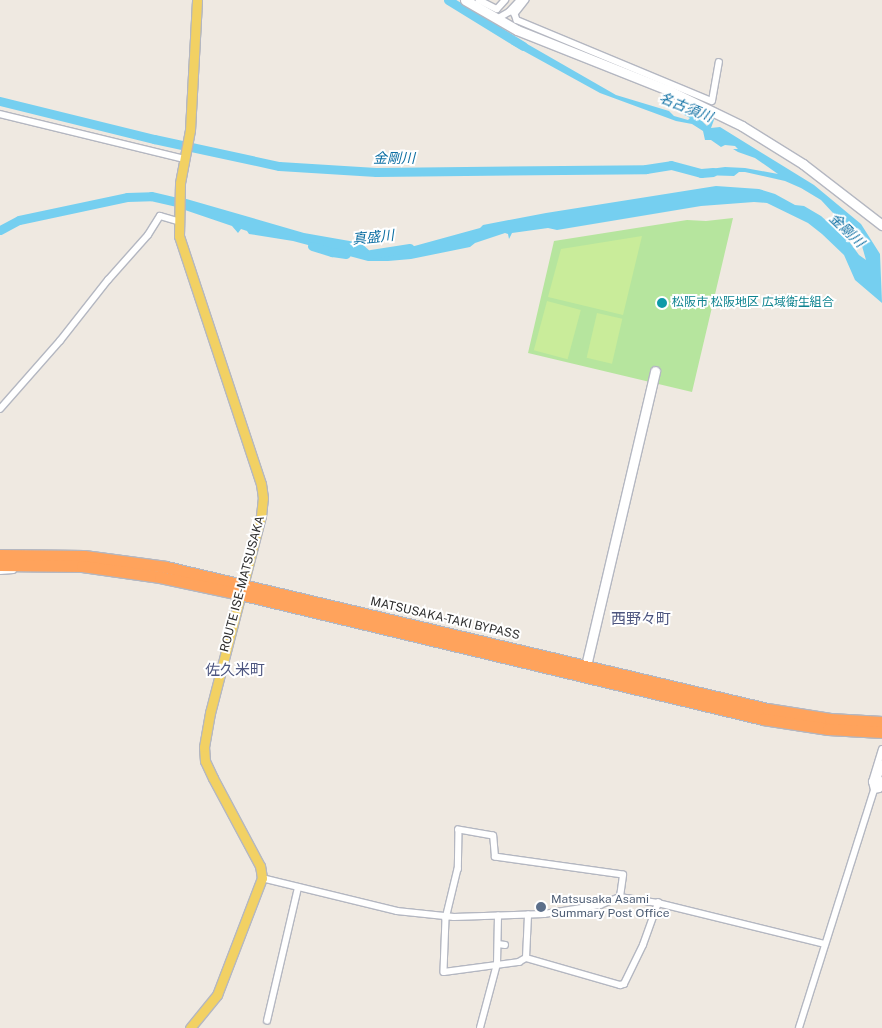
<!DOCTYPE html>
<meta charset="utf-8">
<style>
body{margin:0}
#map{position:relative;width:882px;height:1028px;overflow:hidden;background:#efe9e1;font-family:"Public Sans","Noto Sans JP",sans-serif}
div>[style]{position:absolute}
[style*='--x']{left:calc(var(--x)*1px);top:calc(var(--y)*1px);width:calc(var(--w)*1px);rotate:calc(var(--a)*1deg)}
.green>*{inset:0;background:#b6e59e}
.pitch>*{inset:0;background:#c9ec9a;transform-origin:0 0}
.water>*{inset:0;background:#75cff0}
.river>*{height:9px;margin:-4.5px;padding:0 4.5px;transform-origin:4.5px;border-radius:4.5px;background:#75cff0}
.roads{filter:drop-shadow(1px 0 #b4b7c1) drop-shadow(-1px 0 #b4b7c1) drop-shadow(0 1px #b4b7c1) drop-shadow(0 -1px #b4b7c1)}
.street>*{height:5.5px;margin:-2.75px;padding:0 2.75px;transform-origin:2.75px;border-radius:2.75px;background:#fff}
.secondary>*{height:9px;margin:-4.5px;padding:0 4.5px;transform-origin:4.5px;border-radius:4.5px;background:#fff}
.primary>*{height:9px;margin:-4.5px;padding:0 4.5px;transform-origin:4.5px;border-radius:4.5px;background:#f2d163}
.highway>*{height:11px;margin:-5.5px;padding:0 5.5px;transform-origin:5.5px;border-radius:5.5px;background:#ffa35c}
.dots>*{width:14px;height:14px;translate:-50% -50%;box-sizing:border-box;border:2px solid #fff;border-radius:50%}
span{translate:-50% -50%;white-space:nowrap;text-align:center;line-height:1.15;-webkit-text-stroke:4px #fff;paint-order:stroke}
.culture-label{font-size:12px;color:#0d838f}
.left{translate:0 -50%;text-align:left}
.street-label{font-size:12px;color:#2e2e2e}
.service-label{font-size:12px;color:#4e5e75}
.water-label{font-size:14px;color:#0d6fa3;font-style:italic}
.quarter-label{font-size:15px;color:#4d5680}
</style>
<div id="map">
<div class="green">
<div style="clip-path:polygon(733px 218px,692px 392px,528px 353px,554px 241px,687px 220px,706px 221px)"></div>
</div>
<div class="pitch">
<div style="clip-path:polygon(642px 236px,623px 315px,548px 297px,561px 249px)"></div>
<div style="left:547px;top:301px;width:35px;height:51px;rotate:15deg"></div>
<div style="left:597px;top:313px;width:26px;height:46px;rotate:13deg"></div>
</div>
<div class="water">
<div style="clip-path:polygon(515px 37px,616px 95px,669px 111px,674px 116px,688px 120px,690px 118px,679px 112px,683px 111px,699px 118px,707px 126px,715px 117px,711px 128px,720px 127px,814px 185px,861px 224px,880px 254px,882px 303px,855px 280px,844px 255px,822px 234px,808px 223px,767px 203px,754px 202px,701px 206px,557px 230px,548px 228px,512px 233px,509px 239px,508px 234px,505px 233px,475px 243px,470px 247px,411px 259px,388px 261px,368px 261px,293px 241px,249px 234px,247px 231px,241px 229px,238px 233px,232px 226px,182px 209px,183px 198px,304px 233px,361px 243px,371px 252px,389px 253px,480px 228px,483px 225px,546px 213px,716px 186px,759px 189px,775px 194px,795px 205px,804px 206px,821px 216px,848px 240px,859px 255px,866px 260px,862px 246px,847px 228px,821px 200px,801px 188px,785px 181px,745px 172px,739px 172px,734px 176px,701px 175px,702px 170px,725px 167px,745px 168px,778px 174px,755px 158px,738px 152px,733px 149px,738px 149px,735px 146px,725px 145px,721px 147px,711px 140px,705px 140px,703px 131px,692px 124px,676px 121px,600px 93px,511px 44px)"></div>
</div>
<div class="river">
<div style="--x:448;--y:0;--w:88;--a:31.5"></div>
<div style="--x:0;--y:101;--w:159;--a:13.9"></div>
<div style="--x:154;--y:139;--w:128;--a:12.2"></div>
<div style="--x:279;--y:166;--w:97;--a:3.5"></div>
<div style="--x:376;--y:172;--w:270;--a:-0.6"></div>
<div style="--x:646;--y:169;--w:25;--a:-9"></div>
<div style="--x:671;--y:165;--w:31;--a:15"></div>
<div style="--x:701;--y:173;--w:12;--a:-5"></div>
<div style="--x:0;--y:230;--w:21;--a:-28"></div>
<div style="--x:19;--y:220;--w:110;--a:-12"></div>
<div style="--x:127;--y:197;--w:24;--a:-2"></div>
<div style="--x:151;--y:196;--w:36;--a:13"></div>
<div style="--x:312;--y:246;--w:21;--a:17"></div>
<div style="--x:332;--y:252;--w:14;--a:8"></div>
<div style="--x:371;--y:254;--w:39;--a:-9"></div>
</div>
<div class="roads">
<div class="street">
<div style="--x:479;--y:0;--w:20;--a:27"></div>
<div style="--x:497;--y:9;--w:12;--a:-48"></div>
<div style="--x:526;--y:0;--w:18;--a:128"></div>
<div style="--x:515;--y:14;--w:6;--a:72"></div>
<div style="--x:517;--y:20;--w:211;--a:22.6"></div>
<div style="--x:712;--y:101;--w:39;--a:-80"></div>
<div style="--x:497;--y:19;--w:14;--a:-30"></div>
<div style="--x:509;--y:12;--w:16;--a:-47"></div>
<div style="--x:0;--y:114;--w:189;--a:13.7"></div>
<div style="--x:0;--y:409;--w:91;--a:-48.6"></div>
<div style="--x:60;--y:341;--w:78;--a:-51.8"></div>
<div style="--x:108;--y:280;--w:60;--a:-48.4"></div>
<div style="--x:148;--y:235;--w:22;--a:-58"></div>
<div style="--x:160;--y:216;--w:19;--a:16"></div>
<div style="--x:0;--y:571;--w:13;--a:-4"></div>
<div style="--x:874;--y:790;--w:8;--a:-104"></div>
<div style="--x:872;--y:782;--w:34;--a:-73"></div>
<div style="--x:874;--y:790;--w:5;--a:-11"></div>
<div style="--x:879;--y:789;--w:9;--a:-69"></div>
<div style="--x:262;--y:878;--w:139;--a:13.7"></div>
<div style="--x:397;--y:911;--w:57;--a:6"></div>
<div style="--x:454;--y:917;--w:90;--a:-1.9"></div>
<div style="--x:544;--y:914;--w:57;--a:-9.1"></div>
<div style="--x:600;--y:905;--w:22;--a:-22"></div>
<div style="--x:620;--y:897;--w:38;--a:9"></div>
<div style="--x:658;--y:903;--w:172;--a:13.8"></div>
<div style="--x:620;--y:897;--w:22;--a:-82"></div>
<div style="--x:623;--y:875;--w:129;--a:-172"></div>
<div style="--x:495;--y:857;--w:21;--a:-95"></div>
<div style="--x:493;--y:836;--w:35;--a:-170"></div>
<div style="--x:459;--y:830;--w:39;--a:91"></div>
<div style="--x:458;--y:869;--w:51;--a:103.5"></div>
<div style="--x:446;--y:919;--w:53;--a:92.2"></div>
<div style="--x:444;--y:972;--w:76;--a:-7.6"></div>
<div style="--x:519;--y:962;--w:8;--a:-30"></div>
<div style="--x:526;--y:958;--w:98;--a:16"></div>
<div style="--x:620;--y:985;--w:4;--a:-14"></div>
<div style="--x:624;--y:984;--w:43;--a:-64"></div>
<div style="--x:643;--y:945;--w:45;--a:-70.3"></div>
<div style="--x:498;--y:944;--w:7;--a:8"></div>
<div style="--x:526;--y:958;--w:43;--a:-87.3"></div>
<div style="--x:267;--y:1021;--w:137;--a:-76.9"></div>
<div style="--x:480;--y:1028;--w:66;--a:-75.1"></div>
<div style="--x:497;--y:964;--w:48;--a:-88.8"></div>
<div style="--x:799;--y:1028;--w:277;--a:-72.5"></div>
</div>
<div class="secondary">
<div style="--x:465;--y:0;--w:60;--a:30"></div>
<div style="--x:517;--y:30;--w:162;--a:21.7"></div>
<div style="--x:668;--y:90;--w:82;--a:25.9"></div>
<div style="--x:742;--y:126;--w:72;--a:31.9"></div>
<div style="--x:803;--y:164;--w:100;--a:37.7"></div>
<div style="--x:585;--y:670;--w:307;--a:-76.8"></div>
</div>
<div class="primary">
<div style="--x:190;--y:1028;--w:43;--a:-50.7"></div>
<div style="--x:217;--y:995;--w:125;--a:-69"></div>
<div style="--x:262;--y:878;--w:12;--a:-99"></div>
<div style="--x:260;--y:866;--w:100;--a:-118.1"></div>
<div style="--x:213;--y:778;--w:19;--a:-115"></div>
<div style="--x:205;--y:761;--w:14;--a:-94"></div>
<div style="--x:204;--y:747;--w:35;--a:-80"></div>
<div style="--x:210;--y:713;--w:203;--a:-75.5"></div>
<div style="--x:261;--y:516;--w:18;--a:-84"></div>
<div style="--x:263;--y:498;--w:14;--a:-98"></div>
<div style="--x:261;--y:484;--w:261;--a:-108.3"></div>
<div style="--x:179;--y:236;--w:53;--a:-88.9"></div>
<div style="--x:180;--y:183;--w:54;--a:-79.3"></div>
<div style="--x:190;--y:130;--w:130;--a:-86.9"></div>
</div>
<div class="highway">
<div style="--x:0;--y:555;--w:84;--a:0.7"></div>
<div style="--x:84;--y:556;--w:83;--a:7.6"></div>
<div style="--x:166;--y:567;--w:618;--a:13.29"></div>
<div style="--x:767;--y:709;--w:64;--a:9"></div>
<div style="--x:830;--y:719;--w:52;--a:3.3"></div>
<div style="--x:0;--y:565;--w:82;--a:0.7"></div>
<div style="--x:82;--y:566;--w:79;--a:8"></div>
<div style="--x:160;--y:577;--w:82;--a:12"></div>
<div style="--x:240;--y:594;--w:538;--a:13.44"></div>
<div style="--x:763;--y:719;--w:66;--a:8.7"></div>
<div style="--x:828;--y:729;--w:54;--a:3.2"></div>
</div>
</div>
<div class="dots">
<div style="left:662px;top:303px;background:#0f9aa8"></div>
<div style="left:541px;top:907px;background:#5c6f8a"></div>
</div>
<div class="culture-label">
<span class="left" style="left:672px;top:303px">松阪市 松阪地区 広域衛生組合</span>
</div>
<div class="street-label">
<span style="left:243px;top:584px;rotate:-75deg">ROUTE ISE-MATSUSAKA</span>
<span style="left:445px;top:619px;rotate:13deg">MATSUSAKA-TAKI BYPASS</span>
</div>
<div class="service-label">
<span class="left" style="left:551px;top:907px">Matsusaka Asami<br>Summary Post Office</span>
</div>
<div class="water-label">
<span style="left:686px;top:107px;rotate:22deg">名古須川</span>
<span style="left:394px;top:158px">金剛川</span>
<span style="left:847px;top:230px;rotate:44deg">金剛川</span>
<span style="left:373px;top:237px;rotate:-6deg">真盛川</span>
</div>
<div class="quarter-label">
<span style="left:641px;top:619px">西野々町</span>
<span style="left:235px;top:670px">佐久米町</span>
</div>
</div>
